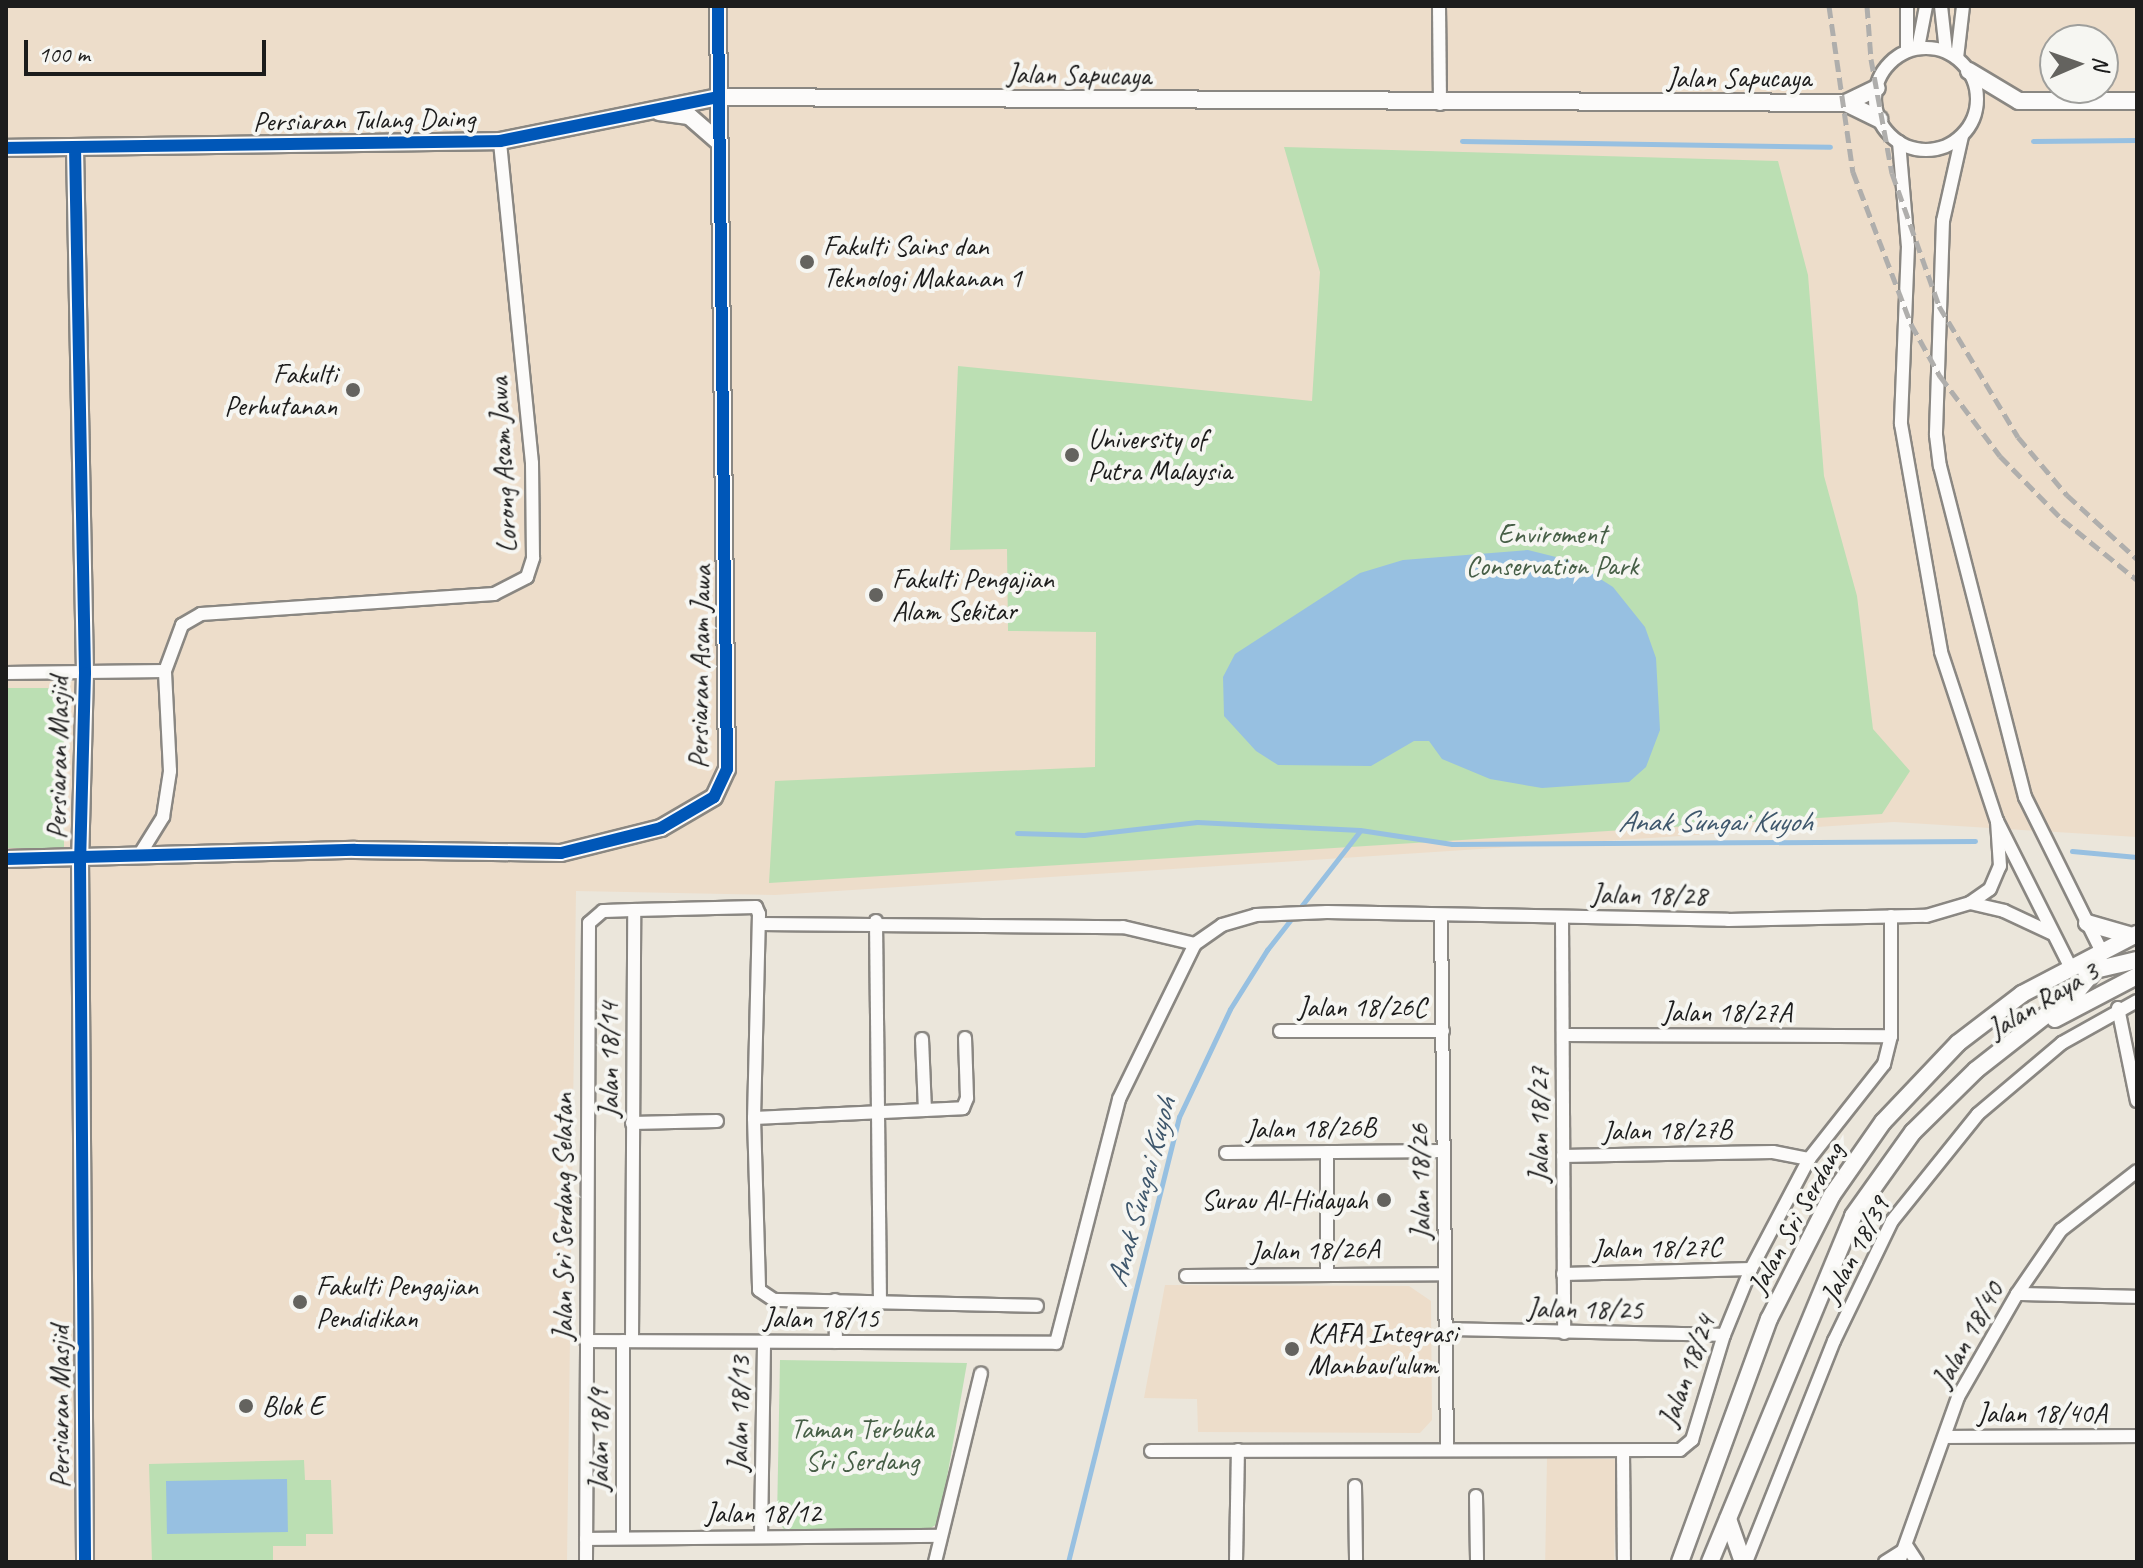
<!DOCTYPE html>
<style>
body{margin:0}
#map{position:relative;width:2143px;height:1568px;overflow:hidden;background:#ebe6db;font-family:Caveat,sans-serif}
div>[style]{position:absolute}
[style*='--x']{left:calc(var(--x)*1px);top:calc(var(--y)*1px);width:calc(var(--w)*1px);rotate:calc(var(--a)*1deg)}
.built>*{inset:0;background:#edddca;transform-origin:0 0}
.green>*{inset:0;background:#bbdfb3;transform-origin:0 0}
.water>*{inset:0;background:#97c0e1;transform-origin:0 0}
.stream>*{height:5px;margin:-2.5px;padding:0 2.5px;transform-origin:2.5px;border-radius:2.5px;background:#97c0e1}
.roads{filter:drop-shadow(2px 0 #8a8782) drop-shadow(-2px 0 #8a8782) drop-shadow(0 2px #8a8782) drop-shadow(0 -2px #8a8782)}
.minor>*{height:12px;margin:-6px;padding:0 6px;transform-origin:6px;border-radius:6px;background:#fcfbfa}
.minor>.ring{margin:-6px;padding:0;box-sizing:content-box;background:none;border:12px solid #fcfbfa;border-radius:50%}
.tertiary>*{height:16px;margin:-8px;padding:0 8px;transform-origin:8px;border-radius:8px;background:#fcfbfa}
.rail>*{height:5px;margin-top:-2.5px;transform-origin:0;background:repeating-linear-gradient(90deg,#afaeac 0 12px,transparent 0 18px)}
.cycleway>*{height:12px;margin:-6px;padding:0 6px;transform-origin:6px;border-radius:6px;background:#0057b8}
.dots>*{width:22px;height:22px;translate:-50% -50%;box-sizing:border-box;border:4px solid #f6f6f2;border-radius:50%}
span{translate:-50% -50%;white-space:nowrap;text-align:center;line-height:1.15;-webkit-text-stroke:8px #f6f6f2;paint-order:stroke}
.street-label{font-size:28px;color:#1c1c1c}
.poi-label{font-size:28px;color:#1c1c1c}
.left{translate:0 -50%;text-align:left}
.right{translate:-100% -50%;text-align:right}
.park-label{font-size:28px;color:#465e46}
.water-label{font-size:30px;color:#3f576c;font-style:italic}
.frame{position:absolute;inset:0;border:8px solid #1c1c1c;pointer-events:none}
.north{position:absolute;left:2039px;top:24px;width:80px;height:80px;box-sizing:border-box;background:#f6f6f2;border:2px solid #9f9f9c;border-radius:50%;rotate:88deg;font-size:22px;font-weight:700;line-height:32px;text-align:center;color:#1c1c1c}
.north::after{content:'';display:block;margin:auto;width:28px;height:36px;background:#64635f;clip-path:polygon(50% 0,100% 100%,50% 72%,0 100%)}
.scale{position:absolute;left:24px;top:40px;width:242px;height:36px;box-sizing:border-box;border:4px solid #1c1c1c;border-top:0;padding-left:10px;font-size:24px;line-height:28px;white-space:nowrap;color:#1c1c1c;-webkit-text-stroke:6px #f6f6f2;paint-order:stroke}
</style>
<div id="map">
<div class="built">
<div style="clip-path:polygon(evenodd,6px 6px,2137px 6px,2137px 837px,1894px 822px,775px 895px,576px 891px,567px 1562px,6px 1562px,6px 6px,2055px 40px,2103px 40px,2103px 88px,2055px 88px,2055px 40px)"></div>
<div style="clip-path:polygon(1165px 1285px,1409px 1286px,1431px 1301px,1432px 1420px,1420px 1433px,1198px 1432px,1197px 1399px,1144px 1398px)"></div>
<div style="left:1547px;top:1458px;width:69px;height:104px;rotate:1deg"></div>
</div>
<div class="green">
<div style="clip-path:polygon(1284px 147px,1778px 161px,1808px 275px,1824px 476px,1857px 596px,1873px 729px,1910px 771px,1882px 814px,769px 883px,775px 781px,1095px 767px,1096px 632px,1008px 631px,1007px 549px,950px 550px,958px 366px,1312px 401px,1320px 272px)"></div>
<div style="left:6px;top:688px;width:58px;height:160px"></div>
<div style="clip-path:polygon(780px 1360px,967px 1363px,939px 1523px,929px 1529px,785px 1531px,777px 1519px)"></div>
<div style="clip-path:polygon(304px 1460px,305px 1480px,331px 1480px,333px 1534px,306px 1534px,306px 1546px,273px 1546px,273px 1562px,152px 1562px,149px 1464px)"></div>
</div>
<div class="water">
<div style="clip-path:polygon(1528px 550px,1572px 561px,1613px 587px,1645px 627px,1656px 658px,1660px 730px,1646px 767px,1629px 782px,1542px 788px,1490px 779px,1442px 759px,1429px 741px,1414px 741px,1371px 766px,1278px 765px,1256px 751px,1224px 716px,1223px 677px,1235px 654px,1360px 573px,1403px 560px)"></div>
<div style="left:287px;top:1479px;width:53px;height:121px;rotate:89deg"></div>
</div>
<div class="stream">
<div style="--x:1462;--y:141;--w:368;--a:0.9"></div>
<div style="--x:2033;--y:141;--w:104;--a:-0.6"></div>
<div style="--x:1017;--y:833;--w:67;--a:1.7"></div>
<div style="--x:1084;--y:835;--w:114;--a:-6.6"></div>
<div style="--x:1197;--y:822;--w:163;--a:2.8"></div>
<div style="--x:1360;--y:830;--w:93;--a:8.7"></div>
<div style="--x:1452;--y:844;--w:523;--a:-0.33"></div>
<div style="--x:2072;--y:851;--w:65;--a:5.3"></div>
<div style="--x:1068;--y:1562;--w:459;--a:-76"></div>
<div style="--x:1179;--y:1117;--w:119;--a:-64.7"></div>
<div style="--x:1230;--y:1009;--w:70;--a:-57.9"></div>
<div style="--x:1267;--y:950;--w:151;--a:-52"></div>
</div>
<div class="roads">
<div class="minor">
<div style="--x:1439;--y:6;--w:98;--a:89.4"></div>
<div style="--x:1907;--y:6;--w:45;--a:90"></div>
<div style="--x:1941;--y:6;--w:45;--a:83.7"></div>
<div style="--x:1918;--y:48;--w:43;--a:-79.2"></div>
<div class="ring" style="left:1875px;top:48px;width:90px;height:90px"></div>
<div style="--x:1957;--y:58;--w:52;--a:-83.4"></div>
<div style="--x:1962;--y:136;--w:87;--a:102.6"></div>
<div style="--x:1943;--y:221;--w:214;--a:91.9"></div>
<div style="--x:1936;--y:435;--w:31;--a:83"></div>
<div style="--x:1940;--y:466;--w:342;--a:75.6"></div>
<div style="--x:2025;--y:797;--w:171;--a:63.6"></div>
<div style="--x:1899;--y:142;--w:104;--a:85.1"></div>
<div style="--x:1908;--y:246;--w:178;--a:92.3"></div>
<div style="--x:1901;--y:424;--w:231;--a:80"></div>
<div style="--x:1941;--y:652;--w:178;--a:71.7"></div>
<div style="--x:1997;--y:821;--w:162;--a:63.3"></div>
<div style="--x:6;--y:673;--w:159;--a:-0.7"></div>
<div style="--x:165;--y:671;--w:49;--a:-69.7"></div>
<div style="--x:182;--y:625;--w:22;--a:-30"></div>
<div style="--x:201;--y:614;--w:294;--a:-3.9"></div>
<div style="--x:494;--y:594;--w:37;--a:-27"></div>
<div style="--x:527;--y:577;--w:20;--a:-72"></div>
<div style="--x:533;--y:558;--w:95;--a:-90.6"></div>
<div style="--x:532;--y:463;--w:324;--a:-95.7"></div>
<div style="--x:140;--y:854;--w:44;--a:-58.1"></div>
<div style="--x:163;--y:817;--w:47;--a:-81.3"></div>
<div style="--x:170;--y:771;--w:100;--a:-92.9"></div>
<div style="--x:1970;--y:903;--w:35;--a:13"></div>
<div style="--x:2004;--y:911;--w:52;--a:25.1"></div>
<div style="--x:1441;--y:915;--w:534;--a:89.36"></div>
<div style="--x:1562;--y:917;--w:416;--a:89.7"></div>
<div style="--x:876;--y:921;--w:378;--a:89.4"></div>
<div style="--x:760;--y:924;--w:363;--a:0.5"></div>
<div style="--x:1123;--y:927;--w:74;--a:13.3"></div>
<div style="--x:2118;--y:1008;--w:95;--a:78.5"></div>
<div style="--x:1280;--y:1031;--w:163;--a:0"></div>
<div style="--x:1563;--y:1035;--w:328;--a:0.2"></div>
<div style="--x:922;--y:1039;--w:71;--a:87.6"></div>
<div style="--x:754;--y:1118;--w:209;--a:-2.7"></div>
<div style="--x:963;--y:1108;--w:11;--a:-68"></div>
<div style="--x:967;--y:1098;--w:60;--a:-91.9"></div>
<div style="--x:632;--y:1123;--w:85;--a:-1.3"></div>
<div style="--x:1327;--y:1152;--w:121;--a:90"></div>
<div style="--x:1226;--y:1153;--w:218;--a:-0.5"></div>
<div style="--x:1563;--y:1156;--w:210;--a:-1.1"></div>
<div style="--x:1773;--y:1152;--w:37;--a:11"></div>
<div style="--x:1563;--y:1274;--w:188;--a:-1.5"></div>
<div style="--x:1186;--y:1276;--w:259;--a:-0.4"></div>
<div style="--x:2017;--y:1294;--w:120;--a:1.4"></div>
<div style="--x:835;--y:1300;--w:42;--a:88.6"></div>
<div style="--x:1446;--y:1329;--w:278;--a:1.2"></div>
<div style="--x:586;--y:1341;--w:470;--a:0.2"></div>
<div style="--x:1056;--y:1343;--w:252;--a:-75.5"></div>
<div style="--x:1119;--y:1099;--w:173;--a:-63.9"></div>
<div style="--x:1195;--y:944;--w:33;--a:-35"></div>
<div style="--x:1222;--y:925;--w:35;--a:-16"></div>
<div style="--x:1256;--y:915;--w:71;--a:-2.4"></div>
<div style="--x:1327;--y:912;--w:401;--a:1.1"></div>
<div style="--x:1728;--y:920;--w:198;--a:-1.2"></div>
<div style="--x:1926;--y:916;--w:46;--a:-16.5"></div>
<div style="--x:1970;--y:903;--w:24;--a:-35"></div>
<div style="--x:1990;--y:889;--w:25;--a:-67"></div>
<div style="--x:2000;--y:866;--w:45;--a:-93.8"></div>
<div style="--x:632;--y:1341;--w:431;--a:-89.7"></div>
<div style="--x:634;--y:910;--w:122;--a:-1.4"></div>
<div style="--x:756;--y:907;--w:8;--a:67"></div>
<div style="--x:759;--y:914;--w:204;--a:91.4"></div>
<div style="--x:754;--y:1118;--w:172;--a:88.3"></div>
<div style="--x:759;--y:1290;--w:18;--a:34"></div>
<div style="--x:774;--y:1300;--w:263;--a:1.3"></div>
<div style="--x:1946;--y:1437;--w:191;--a:-0.3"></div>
<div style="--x:1151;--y:1451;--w:529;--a:-0.11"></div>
<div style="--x:1680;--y:1450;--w:16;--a:-40"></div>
<div style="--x:1692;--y:1440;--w:110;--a:-73.1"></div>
<div style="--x:1724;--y:1335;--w:71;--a:-67.8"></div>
<div style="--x:1751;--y:1269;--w:124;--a:-62.2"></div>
<div style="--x:1809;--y:1159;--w:121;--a:-51.7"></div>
<div style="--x:1884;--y:1064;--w:29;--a:-76"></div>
<div style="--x:1891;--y:1036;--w:120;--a:-90"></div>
<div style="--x:1623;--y:1452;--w:110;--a:89.5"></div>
<div style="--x:1355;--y:1486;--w:76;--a:89.2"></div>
<div style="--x:1476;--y:1496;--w:66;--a:89.1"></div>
<div style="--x:761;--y:1536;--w:194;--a:-89.1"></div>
<div style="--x:623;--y:1538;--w:197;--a:-90"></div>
<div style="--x:586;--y:1539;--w:355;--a:-0.5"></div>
<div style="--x:1906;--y:1545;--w:20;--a:57"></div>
<div style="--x:586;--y:1562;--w:639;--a:-89.73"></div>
<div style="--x:589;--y:923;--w:18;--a:-41"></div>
<div style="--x:603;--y:911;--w:31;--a:-2"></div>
<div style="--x:935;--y:1562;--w:194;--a:-76.3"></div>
<div style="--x:1236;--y:1562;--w:112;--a:-89"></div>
<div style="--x:1746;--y:1562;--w:238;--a:-68.3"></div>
<div style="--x:1834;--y:1341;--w:133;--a:-64.2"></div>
<div style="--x:1892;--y:1221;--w:137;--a:-51.2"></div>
<div style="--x:1978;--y:1114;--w:110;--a:-40.2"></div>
<div style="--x:2062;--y:1043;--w:86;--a:-29.2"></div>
<div style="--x:1885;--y:1562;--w:22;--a:-32"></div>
<div style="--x:1899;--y:1562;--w:175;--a:-70.3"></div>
<div style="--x:1958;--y:1397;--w:119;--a:-60.2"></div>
<div style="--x:2017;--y:1294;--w:78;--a:-55.5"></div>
<div style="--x:2061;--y:1230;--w:96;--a:-37.8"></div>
</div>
<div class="tertiary">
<div style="--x:1969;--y:71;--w:58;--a:31"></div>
<div style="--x:2019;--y:101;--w:118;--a:0"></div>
<div style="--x:1846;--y:103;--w:34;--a:-26"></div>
<div style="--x:659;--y:112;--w:30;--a:8"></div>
<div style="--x:689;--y:116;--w:38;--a:41"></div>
<div style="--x:75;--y:147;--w:526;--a:88.91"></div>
<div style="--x:85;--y:673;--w:185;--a:91.5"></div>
<div style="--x:80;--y:858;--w:704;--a:89.59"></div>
<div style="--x:6;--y:148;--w:494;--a:-0.8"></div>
<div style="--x:500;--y:141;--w:222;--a:-11.4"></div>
<div style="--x:718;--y:97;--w:1128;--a:0.3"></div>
<div style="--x:1846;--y:103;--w:37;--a:26"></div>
<div style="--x:6;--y:859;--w:349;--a:-1.5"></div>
<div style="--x:355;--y:850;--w:206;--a:0.8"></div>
<div style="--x:561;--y:853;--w:103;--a:-14"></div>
<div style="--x:661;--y:828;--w:61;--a:-30.3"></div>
<div style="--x:714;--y:797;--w:31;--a:-65"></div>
<div style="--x:727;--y:769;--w:763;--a:-90.68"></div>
<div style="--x:2087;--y:923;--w:47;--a:16.1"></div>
<div style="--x:2086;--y:972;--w:52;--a:-13.2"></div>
<div style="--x:2055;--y:1019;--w:93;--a:-27.7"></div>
<div style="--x:1728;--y:1519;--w:46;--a:70.8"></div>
<div style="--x:1680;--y:1562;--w:259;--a:-69.9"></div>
<div style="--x:1769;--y:1319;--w:139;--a:-63.1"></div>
<div style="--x:1832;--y:1195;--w:89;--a:-55.1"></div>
<div style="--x:1883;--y:1122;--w:109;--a:-46.5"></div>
<div style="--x:1958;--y:1043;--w:81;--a:-37.4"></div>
<div style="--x:2022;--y:994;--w:130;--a:-27.6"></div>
<div style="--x:1710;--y:1562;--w:374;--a:-67.5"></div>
<div style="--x:1853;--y:1216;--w:103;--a:-54.5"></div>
<div style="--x:1913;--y:1132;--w:88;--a:-44.5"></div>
<div style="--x:1976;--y:1070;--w:130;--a:-38.1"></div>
<div style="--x:2078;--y:990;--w:23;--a:-50"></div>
<div style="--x:2093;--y:972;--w:23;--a:-70"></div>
</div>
</div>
<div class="rail">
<div style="--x:1829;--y:6;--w:168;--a:81.8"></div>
<div style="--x:1853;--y:172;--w:163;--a:69.1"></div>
<div style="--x:1911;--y:324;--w:60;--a:60.9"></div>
<div style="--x:1940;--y:376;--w:100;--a:53.1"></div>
<div style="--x:2000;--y:456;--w:88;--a:45.5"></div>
<div style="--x:2062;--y:519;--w:97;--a:39.1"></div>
<div style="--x:1867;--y:6;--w:53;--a:85.7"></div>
<div style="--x:1871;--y:59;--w:116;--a:79.6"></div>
<div style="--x:1892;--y:173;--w:141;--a:70.5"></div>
<div style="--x:1939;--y:306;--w:153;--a:58.9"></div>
<div style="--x:2018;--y:437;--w:76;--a:49.8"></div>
<div style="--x:2067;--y:495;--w:95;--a:42.4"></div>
</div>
<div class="cycleway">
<div style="--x:75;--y:147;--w:526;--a:88.91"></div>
<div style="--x:85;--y:673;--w:185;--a:91.5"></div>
<div style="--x:80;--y:858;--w:704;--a:89.59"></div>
<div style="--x:6;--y:148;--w:494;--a:-0.8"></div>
<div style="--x:500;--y:141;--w:222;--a:-11.4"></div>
<div style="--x:6;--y:859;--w:349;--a:-1.5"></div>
<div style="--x:355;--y:850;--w:206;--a:0.8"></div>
<div style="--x:561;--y:853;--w:103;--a:-14"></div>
<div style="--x:661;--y:828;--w:61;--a:-30.3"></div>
<div style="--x:714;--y:797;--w:31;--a:-65"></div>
<div style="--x:727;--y:769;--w:763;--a:-90.68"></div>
</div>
<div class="dots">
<div style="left:807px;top:262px;background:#64635f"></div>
<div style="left:353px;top:390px;background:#64635f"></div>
<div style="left:1072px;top:455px;background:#64635f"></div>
<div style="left:876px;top:595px;background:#64635f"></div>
<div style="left:1384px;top:1200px;background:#64635f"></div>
<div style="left:300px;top:1302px;background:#64635f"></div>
<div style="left:1292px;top:1349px;background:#64635f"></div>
<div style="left:246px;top:1406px;background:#64635f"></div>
</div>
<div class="street-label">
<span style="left:1079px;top:75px;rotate:1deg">Jalan Sapucaya</span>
<span style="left:1739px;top:78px">Jalan Sapucaya</span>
<span style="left:364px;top:120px;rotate:-1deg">Persiaran Tulang Daing</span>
<span style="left:503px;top:465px;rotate:-93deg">Lorong Asam Jawa</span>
<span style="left:700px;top:667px;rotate:-89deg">Persiaran Asam Jawa</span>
<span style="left:58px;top:758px;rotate:-89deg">Persiaran Masjid</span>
<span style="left:1649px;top:895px;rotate:1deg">Jalan 18/28</span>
<span style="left:2043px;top:1000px;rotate:-31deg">Jalan Raya 3</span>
<span style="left:1362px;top:1007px">Jalan 18/26C</span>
<span style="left:1727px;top:1012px">Jalan 18/27A</span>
<span style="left:609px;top:1060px;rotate:-90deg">Jalan 18/14</span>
<span style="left:1539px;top:1125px;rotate:-90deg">Jalan 18/27</span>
<span style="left:1311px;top:1128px;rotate:-1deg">Jalan 18/26B</span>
<span style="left:1667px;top:1130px;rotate:-1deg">Jalan 18/27B</span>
<span style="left:1420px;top:1182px;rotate:-91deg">Jalan 18/26</span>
<span style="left:563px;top:1217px;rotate:-90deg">Jalan Sri Serdang Selatan</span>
<span style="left:1796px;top:1218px;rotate:-61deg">Jalan Sri Serdang</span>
<span style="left:1657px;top:1248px;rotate:-1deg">Jalan 18/27C</span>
<span style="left:1315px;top:1250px;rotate:-1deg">Jalan 18/26A</span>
<span style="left:1855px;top:1250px;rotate:-62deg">Jalan 18/39</span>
<span style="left:1585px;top:1309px;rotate:1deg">Jalan 18/25</span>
<span style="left:821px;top:1318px">Jalan 18/15</span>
<span style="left:1968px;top:1335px;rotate:-61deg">Jalan 18/40</span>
<span style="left:1687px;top:1371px;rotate:-70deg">Jalan 18/24</span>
<span style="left:60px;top:1407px;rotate:-90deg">Persiaran Masjid</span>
<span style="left:2042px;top:1413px">Jalan 18/40A</span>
<span style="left:739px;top:1414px;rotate:-89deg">Jalan 18/13</span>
<span style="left:599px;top:1440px;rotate:-90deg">Jalan 18/9</span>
<span style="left:763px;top:1513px">Jalan 18/12</span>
</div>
<div class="poi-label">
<span class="left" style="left:823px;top:262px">Fakulti Sains dan<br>Teknologi Makanan 1</span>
<span class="right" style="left:337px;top:390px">Fakulti<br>Perhutanan</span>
<span class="left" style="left:1088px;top:455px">University of<br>Putra Malaysia</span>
<span class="left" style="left:892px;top:595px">Fakulti Pengajian<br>Alam Sekitar</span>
<span class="right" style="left:1368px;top:1200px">Surau Al-Hidayah</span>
<span class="left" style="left:316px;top:1302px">Fakulti Pengajian<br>Pendidikan</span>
<span class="left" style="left:1308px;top:1349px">KAFA Integrasi<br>Manbaul'ulum</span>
<span class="left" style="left:262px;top:1406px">Blok E</span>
</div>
<div class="park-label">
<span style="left:1552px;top:550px">Enviroment<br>Conservation Park</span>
<span style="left:862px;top:1445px">Taman Terbuka<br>Sri Serdang</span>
</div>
<div class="water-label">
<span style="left:1715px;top:821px">Anak Sungai Kuyoh</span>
<span style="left:1141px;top:1192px;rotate:-75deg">Anak Sungai Kuyoh</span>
</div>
<div class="frame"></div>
<div class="north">N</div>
<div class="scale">100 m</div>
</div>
